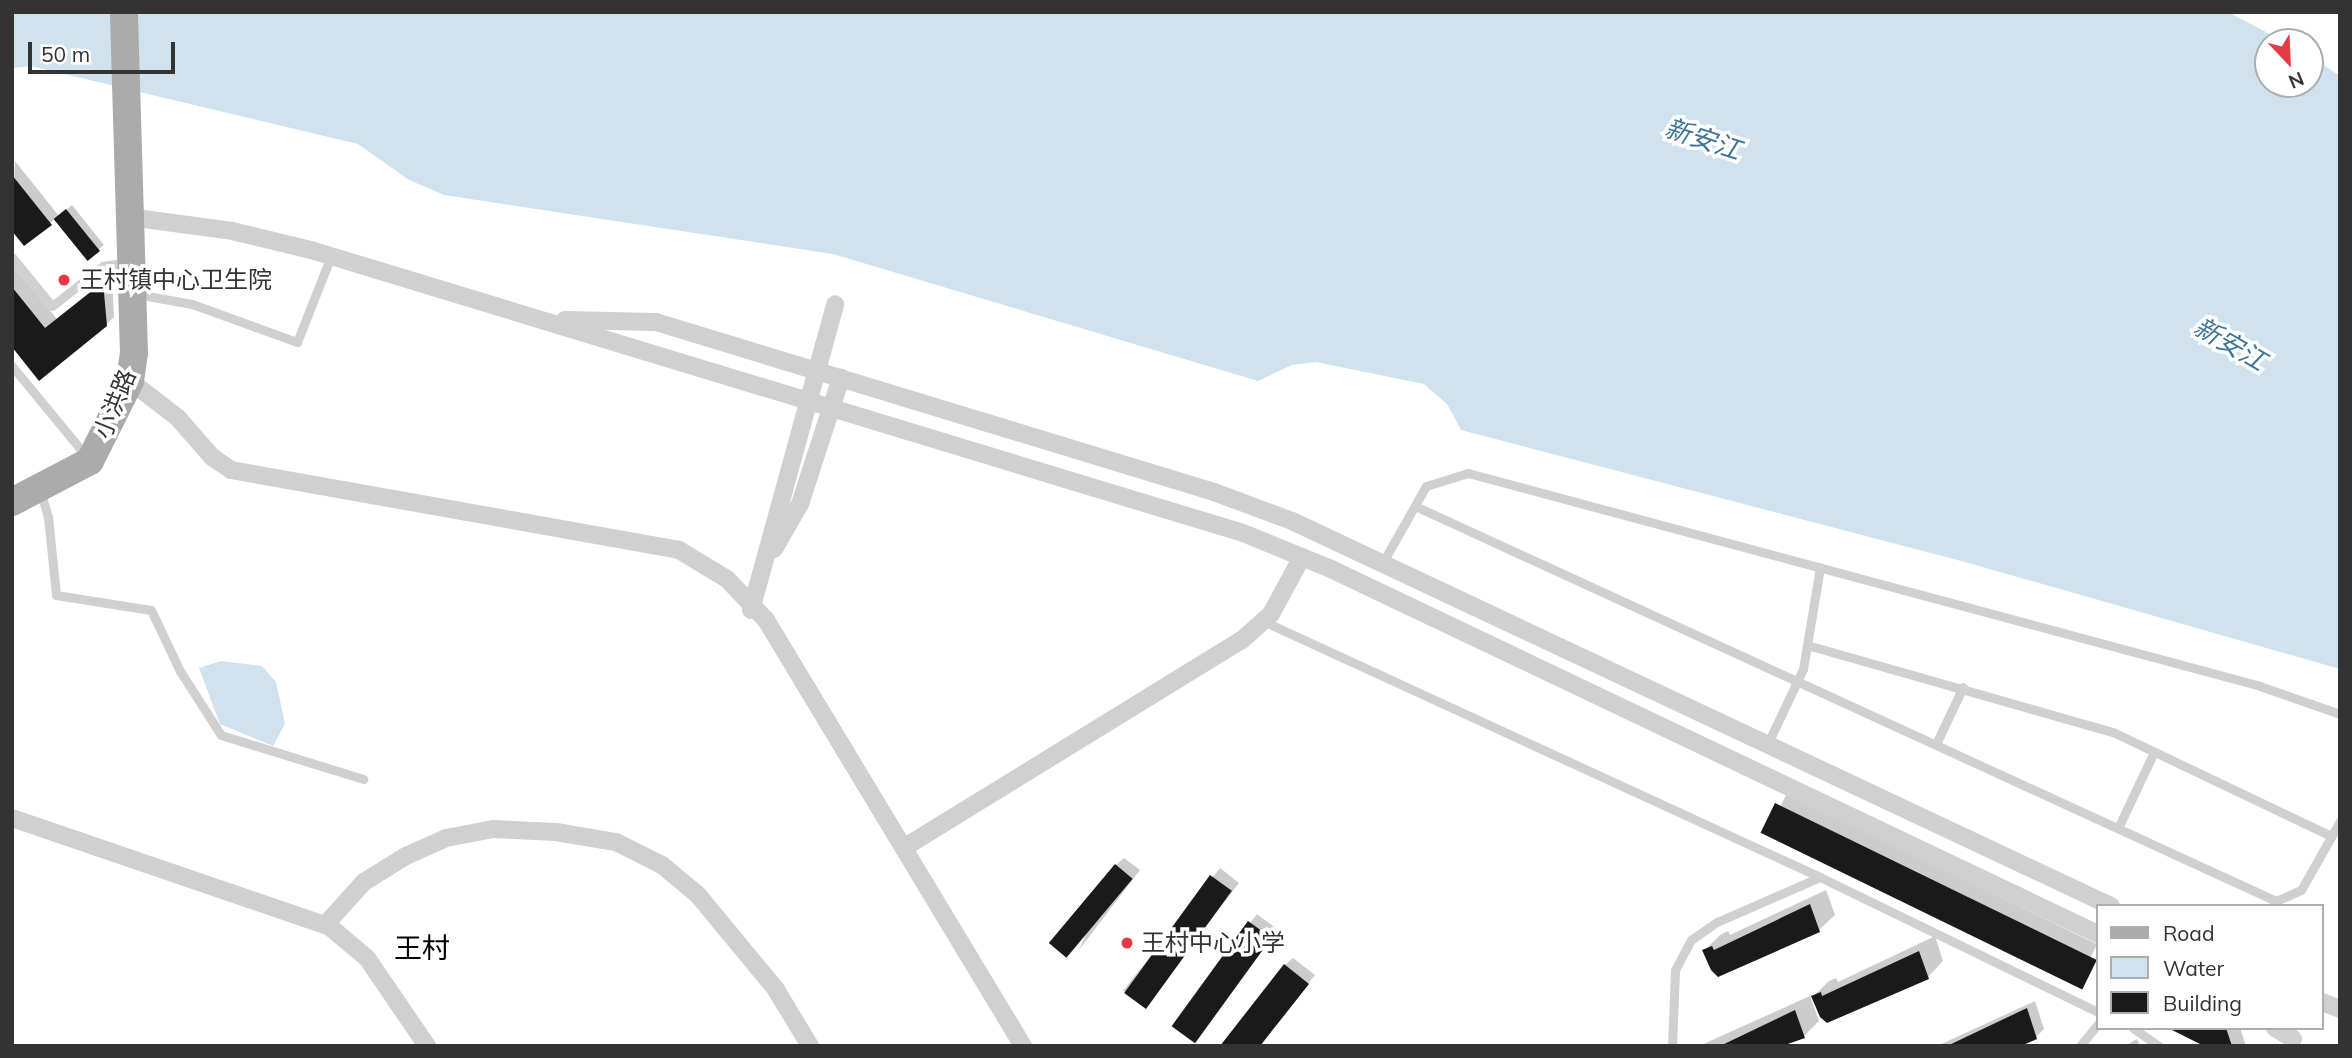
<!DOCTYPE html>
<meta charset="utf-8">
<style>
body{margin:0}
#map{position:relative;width:2352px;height:1058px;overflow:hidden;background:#fff;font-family:Mulish,"Noto Sans SC",sans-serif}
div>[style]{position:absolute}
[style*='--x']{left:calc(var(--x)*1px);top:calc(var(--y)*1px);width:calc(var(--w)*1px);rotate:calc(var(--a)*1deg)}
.water>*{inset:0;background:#cfe2ee}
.shadow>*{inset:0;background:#0003;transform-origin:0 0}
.building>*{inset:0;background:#1a1a1a;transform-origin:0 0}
.service>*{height:9px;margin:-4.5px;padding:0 4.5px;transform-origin:4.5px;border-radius:4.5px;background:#d0d0d0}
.minor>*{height:18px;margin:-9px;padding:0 9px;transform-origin:9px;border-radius:9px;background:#d0d0d0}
.primary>*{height:28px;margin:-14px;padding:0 14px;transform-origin:14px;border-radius:14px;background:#ababab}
.dots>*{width:19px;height:19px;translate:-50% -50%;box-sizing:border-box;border:4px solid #fff;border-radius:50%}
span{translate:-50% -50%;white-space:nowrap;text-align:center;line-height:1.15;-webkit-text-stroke:7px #fff;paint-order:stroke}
.poi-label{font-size:24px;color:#333}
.left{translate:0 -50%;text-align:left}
.street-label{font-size:24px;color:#333}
.water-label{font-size:26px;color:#3f7597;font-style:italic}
.quarter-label{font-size:28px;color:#000}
.frame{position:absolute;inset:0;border:14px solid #333;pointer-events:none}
.legend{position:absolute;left:2096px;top:904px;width:228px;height:126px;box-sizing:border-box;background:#fff;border:2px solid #adadad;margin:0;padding:9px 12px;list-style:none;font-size:21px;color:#333}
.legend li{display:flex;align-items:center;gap:14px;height:35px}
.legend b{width:35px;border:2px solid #adadad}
.north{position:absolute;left:2254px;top:28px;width:70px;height:70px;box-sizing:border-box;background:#fff;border:2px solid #adadad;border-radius:50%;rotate:157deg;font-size:19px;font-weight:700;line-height:28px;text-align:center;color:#333}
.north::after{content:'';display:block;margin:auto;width:24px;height:32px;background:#e63946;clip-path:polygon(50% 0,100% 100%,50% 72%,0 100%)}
.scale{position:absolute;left:28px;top:42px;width:147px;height:32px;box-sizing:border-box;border:4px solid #333;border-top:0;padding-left:9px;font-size:21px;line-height:24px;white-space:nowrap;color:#333;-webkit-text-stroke:5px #fff;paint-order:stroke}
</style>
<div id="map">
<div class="water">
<div style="clip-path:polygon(12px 12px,2228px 12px,2285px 42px,2268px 42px,2268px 84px,2310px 84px,2310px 56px,2340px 76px,2340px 669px,1965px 562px,1461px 430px,1447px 404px,1424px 384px,1316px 362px,1292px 365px,1258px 381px,833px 254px,444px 195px,409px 180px,358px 144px,31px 66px,12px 68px)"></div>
<div style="clip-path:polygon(221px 661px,262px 666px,276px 682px,285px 724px,273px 746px,220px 724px,199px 668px)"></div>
</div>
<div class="shadow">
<div style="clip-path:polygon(15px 161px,59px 216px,72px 205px,104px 245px,88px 259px,55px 218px,51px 223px,12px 228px)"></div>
<div style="clip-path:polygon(12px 264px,57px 319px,112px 279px,114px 317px,106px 325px,12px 344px)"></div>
<div style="left:1787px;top:793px;width:345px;height:46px;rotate:26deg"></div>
<div style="clip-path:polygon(1124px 858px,1140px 870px,1079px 950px,1116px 865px)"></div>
<div style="clip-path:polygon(1220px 868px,1239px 883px,1151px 998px,1123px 991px)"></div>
<div style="clip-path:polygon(1826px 890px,1835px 915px,1819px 930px,1719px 974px,1705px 950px,1720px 935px,1728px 931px,1730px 935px)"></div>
<div style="left:1257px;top:914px;width:25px;height:140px;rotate:37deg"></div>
<div style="clip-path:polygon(1935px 936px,1943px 961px,1928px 977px,1828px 1021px,1813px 997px,1829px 981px,1836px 978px,1838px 982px)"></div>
<div style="clip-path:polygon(1293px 958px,1315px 975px,1260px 1046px,1285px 965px)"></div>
<div style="clip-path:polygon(1810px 996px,1819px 1021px,1804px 1036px,1782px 1046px,1699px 1046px)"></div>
<div style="clip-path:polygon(2035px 1001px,2044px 1029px,2036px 1037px,2016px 1046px,1937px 1046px)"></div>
<div style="clip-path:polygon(2172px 1028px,2240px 1028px,2246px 1046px,2207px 1046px)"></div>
<div style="clip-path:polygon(2137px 1039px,2140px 1046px,2127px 1046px,2130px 1043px)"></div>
</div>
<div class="building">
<div style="clip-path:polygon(12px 175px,52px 225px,24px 246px,12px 231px)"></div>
<div style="left:66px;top:209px;width:54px;height:16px;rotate:51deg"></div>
<div style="clip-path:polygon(103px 282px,107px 326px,39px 381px,12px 347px,12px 287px,45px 328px)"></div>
<div style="left:1775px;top:803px;width:358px;height:33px;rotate:26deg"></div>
<div style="left:1115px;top:864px;width:23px;height:103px;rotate:40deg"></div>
<div style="left:1210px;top:875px;width:27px;height:146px;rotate:36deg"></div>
<div style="clip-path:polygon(1810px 904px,1820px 932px,1718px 977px,1711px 970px,1702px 950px,1712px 946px,1714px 950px)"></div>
<div style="left:1248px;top:921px;width:29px;height:130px;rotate:36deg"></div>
<div style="clip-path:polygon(1919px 951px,1929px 979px,1827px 1023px,1820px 1017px,1811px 996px,1821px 992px,1822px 996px)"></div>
<div style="clip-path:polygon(1284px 964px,1309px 984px,1260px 1046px,1220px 1046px)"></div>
<div style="clip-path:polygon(2027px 1008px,2037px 1039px,2021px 1046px,1947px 1046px)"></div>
<div style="clip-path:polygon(1795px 1010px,1805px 1038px,1782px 1046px,1720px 1046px)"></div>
<div style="clip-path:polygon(2168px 1028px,2226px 1028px,2232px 1046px,2204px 1046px)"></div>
</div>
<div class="service">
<div style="--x:12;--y:257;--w:63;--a:50.8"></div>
<div style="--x:52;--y:306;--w:65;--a:-38.1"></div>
<div style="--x:103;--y:266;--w:26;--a:-9"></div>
<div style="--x:136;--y:294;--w:57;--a:10.1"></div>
<div style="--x:192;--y:304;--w:112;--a:19.9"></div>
<div style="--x:297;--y:342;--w:92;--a:-68.4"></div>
<div style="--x:12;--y:366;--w:118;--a:50.5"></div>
<div style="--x:41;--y:493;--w:25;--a:74"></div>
<div style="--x:48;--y:517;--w:78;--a:84.1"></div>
<div style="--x:56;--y:595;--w:96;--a:9"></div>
<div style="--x:151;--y:610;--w:68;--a:64.6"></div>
<div style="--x:180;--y:671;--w:76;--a:57.4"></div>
<div style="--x:221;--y:735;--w:149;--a:17.2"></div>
<div style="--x:1415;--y:506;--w:947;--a:24.64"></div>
<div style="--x:2276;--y:901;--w:27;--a:-24"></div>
<div style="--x:2301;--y:890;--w:79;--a:-60.5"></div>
<div style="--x:1383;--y:562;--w:87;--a:-60.5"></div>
<div style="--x:1426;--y:486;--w:44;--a:-17.2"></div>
<div style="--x:1468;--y:473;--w:817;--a:15.04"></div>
<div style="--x:2257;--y:685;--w:88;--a:19.3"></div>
<div style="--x:1263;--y:621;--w:613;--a:24.68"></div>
<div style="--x:1820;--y:877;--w:309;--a:25.9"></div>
<div style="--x:1807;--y:645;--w:318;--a:15.9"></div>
<div style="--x:2113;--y:732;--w:242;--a:25.5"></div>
<div style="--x:1768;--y:743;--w:82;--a:-64.7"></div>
<div style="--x:1803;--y:669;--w:103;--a:-80.5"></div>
<div style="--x:1936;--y:744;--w:63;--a:-64.7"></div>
<div style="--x:2118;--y:828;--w:84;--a:-64.7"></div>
<div style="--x:2133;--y:1028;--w:32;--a:35"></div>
<div style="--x:1672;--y:1046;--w:76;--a:-87.7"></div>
<div style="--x:1675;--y:970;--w:34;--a:-62"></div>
<div style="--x:1691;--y:940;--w:32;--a:-35"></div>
<div style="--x:1717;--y:922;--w:112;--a:-23.6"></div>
<div style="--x:2080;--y:1046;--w:28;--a:-51"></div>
</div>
<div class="minor">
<div style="--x:129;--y:217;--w:104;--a:7.7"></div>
<div style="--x:232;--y:231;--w:81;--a:13.5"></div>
<div style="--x:311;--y:250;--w:974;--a:16.89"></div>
<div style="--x:1243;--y:533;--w:95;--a:22.2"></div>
<div style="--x:1331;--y:569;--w:849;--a:25.45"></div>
<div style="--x:565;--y:320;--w:91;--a:1.3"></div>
<div style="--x:656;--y:322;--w:583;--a:16.94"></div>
<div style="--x:1214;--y:492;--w:83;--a:20.4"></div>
<div style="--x:1292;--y:521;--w:905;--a:25.18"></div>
<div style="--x:130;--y:381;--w:61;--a:37.6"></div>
<div style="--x:178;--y:418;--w:52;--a:48.9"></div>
<div style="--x:212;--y:457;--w:23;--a:34"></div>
<div style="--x:231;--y:470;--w:455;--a:10.1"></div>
<div style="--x:679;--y:550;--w:56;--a:31.1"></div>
<div style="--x:727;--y:579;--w:57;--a:46.4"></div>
<div style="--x:766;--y:620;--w:498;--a:58.9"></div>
<div style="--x:774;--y:549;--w:52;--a:-60"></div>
<div style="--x:800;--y:504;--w:133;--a:-72"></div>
<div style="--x:751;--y:610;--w:317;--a:-74.6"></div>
<div style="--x:12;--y:818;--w:336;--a:18.9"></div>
<div style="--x:330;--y:927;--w:48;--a:40"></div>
<div style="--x:367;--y:958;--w:107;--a:55.7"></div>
<div style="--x:905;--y:847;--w:395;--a:-31.6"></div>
<div style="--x:1242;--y:640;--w:39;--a:-42"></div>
<div style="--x:1271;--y:614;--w:65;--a:-61.5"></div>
<div style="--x:325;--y:925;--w:58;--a:-47.8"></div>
<div style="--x:364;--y:882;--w:49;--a:-31.8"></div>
<div style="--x:406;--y:856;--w:44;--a:-24.2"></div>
<div style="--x:446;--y:838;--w:48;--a:-10.8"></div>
<div style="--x:493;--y:829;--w:63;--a:2.7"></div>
<div style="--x:556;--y:832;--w:61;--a:9.5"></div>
<div style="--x:616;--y:842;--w:51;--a:26.6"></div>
<div style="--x:662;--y:865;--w:47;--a:39.8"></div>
<div style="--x:698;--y:895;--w:121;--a:50.4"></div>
<div style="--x:775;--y:988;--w:68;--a:58.9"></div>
<div style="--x:2322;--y:1002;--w:19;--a:21"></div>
<div style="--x:2275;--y:1028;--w:21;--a:31"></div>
</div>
<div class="primary">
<div style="--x:12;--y:502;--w:88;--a:-27.7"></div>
<div style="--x:90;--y:461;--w:89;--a:-63.4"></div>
<div style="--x:130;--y:381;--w:28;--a:-82"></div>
<div style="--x:134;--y:353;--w:341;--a:-91.7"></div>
</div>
<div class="dots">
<div style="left:64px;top:280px;background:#e63946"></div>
<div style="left:1127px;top:943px;background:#e63946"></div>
</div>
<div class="poi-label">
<span class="left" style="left:80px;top:280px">王村镇中心卫生院</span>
<span class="left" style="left:1141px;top:943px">王村中心小学</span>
</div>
<div class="street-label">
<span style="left:115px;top:404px;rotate:-68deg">小洪路</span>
</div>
<div class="water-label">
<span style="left:1703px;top:139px;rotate:18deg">新安江</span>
<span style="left:2230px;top:344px;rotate:30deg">新安江</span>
</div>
<div class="quarter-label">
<span style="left:422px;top:948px">王村</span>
</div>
<div class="frame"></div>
<ul class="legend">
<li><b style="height:9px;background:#ababab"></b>Road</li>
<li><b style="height:19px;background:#cfe2ee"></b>Water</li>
<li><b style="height:19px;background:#1a1a1a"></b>Building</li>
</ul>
<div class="north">N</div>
<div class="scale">50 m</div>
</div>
